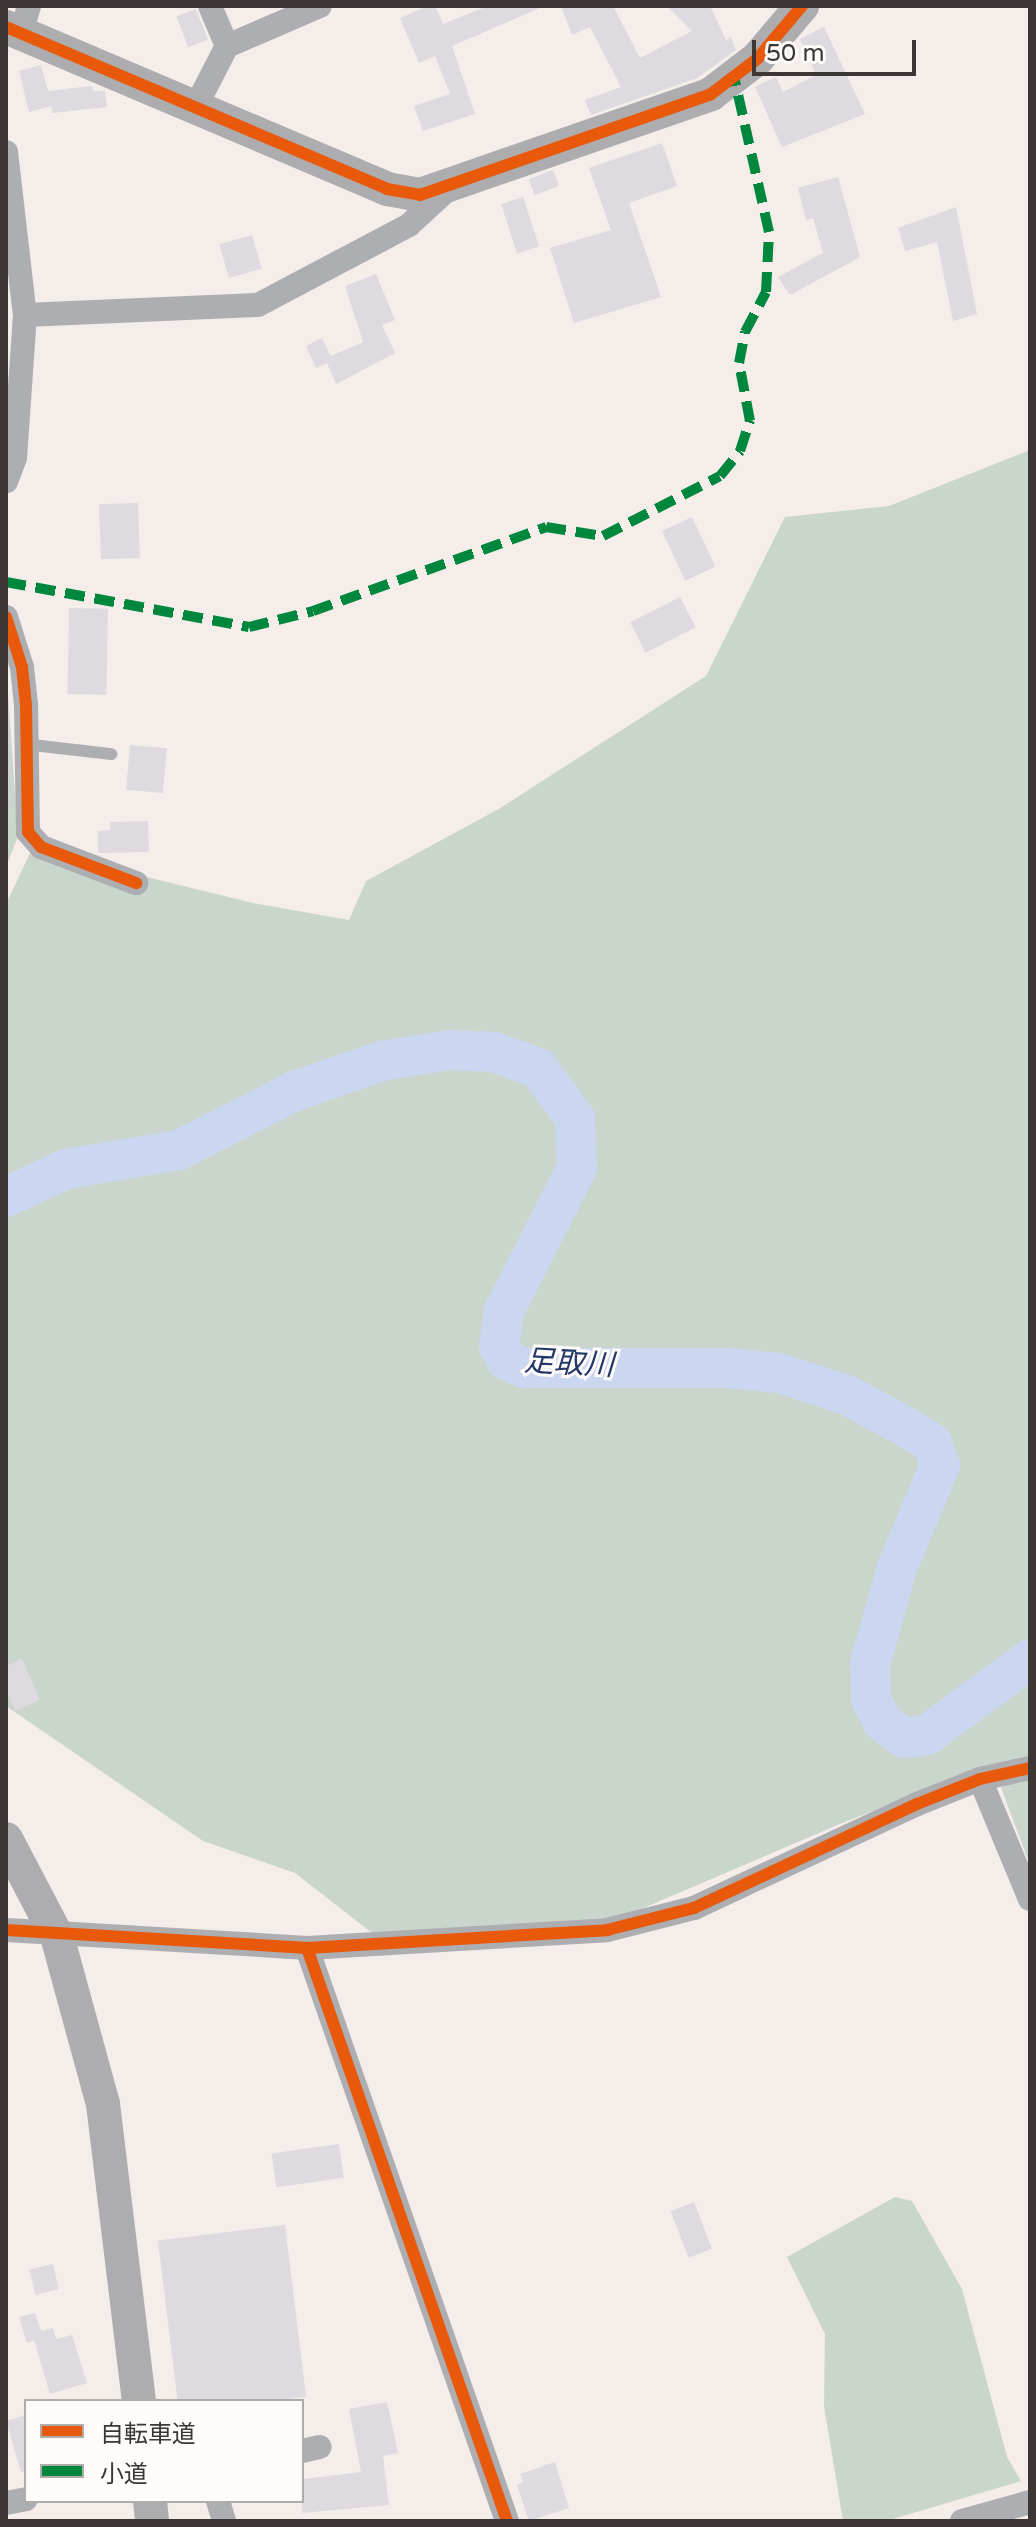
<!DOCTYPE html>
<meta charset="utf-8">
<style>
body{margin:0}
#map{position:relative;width:1036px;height:2527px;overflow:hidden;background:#f4edea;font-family:"Varela Round","Noto Sans JP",sans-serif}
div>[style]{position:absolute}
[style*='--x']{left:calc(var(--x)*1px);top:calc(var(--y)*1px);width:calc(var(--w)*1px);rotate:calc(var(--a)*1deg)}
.green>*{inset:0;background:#cad6cb}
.river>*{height:40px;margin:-20px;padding:0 20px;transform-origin:20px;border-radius:20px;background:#cbd6f0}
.building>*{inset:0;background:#dfd9e0;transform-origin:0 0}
.lane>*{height:12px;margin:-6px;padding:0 6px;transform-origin:6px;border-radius:6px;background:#adaeb1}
.street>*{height:24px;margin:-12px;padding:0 12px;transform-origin:12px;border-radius:12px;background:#adaeb1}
.secondary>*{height:34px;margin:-17px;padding:0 17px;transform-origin:17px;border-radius:17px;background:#adadb0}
.quiet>*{height:10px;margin-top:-5px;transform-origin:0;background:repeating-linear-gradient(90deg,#00873e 0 20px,transparent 0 30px)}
.cycleway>*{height:12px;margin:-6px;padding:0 6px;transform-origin:6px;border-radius:6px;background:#e8590c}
span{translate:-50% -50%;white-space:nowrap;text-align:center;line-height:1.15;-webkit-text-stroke:6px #fefbf9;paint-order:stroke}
.water-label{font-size:30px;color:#233868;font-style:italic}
.frame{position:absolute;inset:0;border:8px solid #3c3634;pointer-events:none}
.legend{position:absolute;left:24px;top:2399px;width:280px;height:104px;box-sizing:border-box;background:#fefbf9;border:2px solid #b0acaa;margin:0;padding:10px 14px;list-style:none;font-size:24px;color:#3c3634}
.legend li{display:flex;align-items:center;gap:16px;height:40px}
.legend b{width:40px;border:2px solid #b0acaa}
.scale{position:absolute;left:752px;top:40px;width:164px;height:36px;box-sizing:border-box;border:4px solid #3c3634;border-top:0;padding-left:10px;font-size:24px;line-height:28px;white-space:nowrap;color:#3c3634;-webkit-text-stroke:6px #fefbf9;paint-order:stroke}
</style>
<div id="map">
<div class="green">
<div style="clip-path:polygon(1030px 450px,1030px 1865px,993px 1766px,847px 1821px,620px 1918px,376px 1936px,295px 1873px,203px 1841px,6px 1706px,6px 904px,32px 849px,253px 903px,349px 920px,366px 881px,497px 810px,706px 676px,785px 517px,889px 506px)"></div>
<div style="clip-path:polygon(6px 665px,18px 836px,6px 867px)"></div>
<div style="clip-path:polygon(895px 2197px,912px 2201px,962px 2289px,1007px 2457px,1021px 2481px,886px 2521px,843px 2521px,824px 2406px,825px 2334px,787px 2257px)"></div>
</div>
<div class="river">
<div style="--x:6;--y:1197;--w:66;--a:-25"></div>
<div style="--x:66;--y:1169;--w:115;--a:-9.5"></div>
<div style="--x:179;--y:1150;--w:130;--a:-27"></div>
<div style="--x:295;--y:1091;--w:91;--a:-19.2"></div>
<div style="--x:381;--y:1061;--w:69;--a:-9.2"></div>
<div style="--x:449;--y:1050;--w:45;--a:2.5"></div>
<div style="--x:494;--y:1052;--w:47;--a:20"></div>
<div style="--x:538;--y:1068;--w:62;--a:53.5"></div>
<div style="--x:575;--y:1118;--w:50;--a:87.7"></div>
<div style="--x:577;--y:1168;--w:161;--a:117"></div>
<div style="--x:504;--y:1311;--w:35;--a:98"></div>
<div style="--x:499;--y:1346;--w:16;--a:63"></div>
<div style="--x:506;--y:1360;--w:20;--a:24"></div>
<div style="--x:524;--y:1368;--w:204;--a:0"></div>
<div style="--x:728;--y:1368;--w:51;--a:5.6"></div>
<div style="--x:779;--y:1373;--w:74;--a:18.2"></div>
<div style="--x:849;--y:1396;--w:63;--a:28.6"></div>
<div style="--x:904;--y:1426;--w:33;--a:31"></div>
<div style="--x:932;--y:1443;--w:23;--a:70"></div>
<div style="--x:940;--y:1465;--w:112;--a:112.7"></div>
<div style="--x:897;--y:1568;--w:100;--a:105.7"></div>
<div style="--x:870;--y:1664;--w:35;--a:88"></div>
<div style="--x:871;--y:1699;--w:25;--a:63"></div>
<div style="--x:882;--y:1721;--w:28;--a:38"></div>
<div style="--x:904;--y:1738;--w:23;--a:-7"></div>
<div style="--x:927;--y:1735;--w:128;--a:-36.4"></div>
</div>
<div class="building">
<div style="clip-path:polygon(428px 6px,435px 6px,443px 24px,488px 6px,540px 8px,452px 46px,475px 114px,423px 131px,414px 106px,450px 94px,435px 56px,419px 63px,400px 18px)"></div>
<div style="clip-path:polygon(561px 6px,613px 6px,640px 58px,692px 31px,667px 6px,710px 6px,726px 40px,731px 37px,736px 50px,697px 78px,591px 115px,585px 100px,621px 87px,590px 27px,572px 35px)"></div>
<div style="left:196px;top:9px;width:33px;height:21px;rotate:69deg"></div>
<div style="clip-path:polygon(824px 27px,865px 114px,782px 147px,755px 87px,776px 77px,783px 92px,816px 75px,800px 39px)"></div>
<div style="clip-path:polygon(41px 65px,48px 91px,92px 86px,93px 91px,105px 91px,107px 107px,52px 113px,52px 106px,29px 112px,19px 71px)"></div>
<div style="clip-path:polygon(662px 143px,677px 186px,629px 203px,661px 297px,574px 323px,550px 248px,611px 230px,589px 168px)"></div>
<div style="left:553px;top:170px;width:17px;height:26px;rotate:69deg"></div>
<div style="clip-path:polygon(838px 177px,860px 257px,790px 295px,778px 277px,823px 253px,813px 218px,806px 220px,798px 188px)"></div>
<div style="left:523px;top:197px;width:52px;height:23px;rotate:72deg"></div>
<div style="clip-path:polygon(956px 207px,977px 314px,953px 321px,937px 242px,905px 251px,898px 228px)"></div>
<div style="left:252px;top:235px;width:35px;height:34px;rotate:74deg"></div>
<div style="clip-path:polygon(376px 274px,395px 320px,382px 325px,395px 353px,336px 384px,327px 363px,316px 368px,306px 346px,322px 338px,331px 356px,363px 342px,345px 286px)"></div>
<div style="left:138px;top:503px;width:55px;height:39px;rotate:88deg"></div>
<div style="left:692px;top:517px;width:55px;height:33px;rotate:65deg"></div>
<div style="left:680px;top:597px;width:34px;height:56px;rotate:63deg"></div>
<div style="left:69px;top:608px;width:39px;height:86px;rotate:1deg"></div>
<div style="left:130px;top:745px;width:37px;height:45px;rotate:5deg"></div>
<div style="clip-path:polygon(148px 821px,149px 852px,98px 853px,98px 831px,110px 830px,110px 822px)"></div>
<div style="clip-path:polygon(22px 1659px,40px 1700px,15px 1711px,6px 1691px,6px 1666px)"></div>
<div style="left:339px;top:2144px;width:34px;height:68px;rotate:82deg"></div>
<div style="left:694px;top:2202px;width:50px;height:25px;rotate:69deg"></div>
<div style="left:285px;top:2225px;width:173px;height:128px;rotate:83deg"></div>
<div style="left:53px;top:2264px;width:26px;height:24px;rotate:77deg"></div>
<div style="clip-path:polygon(35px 2313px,41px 2331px,53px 2328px,56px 2339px,72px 2335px,87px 2383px,50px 2394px,34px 2340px,27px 2343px,19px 2317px)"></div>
<div style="clip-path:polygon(387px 2402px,398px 2453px,383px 2456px,389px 2505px,302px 2513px,304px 2479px,361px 2472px,349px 2409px)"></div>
<div style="clip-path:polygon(26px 2415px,26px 2471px,21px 2472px,6px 2421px)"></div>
<div style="clip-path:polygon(555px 2462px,569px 2508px,529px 2521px,517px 2485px,523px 2482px,520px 2474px)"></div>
</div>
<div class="lane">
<div style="--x:24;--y:744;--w:88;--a:6.6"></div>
</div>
<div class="street">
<div style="--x:210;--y:6;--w:43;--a:67"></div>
<div style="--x:21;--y:34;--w:29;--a:-74"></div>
<div style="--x:196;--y:106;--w:68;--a:-62.7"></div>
<div style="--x:227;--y:46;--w:101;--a:-23.3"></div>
<div style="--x:6;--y:152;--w:164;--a:83.4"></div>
<div style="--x:25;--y:315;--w:143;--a:94"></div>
<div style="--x:15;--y:458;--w:25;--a:111"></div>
<div style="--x:25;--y:315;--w:233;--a:-2.5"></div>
<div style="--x:258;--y:305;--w:171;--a:-27.9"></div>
<div style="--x:409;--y:225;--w:53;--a:-42.7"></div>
<div style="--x:6;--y:617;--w:52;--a:72.3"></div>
<div style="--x:22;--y:667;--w:38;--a:84"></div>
<div style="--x:26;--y:705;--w:127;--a:89.1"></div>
<div style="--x:28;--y:832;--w:20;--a:49"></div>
<div style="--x:41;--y:847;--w:102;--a:20.8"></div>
<div style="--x:980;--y:1779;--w:130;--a:67.4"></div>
<div style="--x:6;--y:1930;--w:302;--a:3.4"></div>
<div style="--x:307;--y:1948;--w:301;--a:-3.4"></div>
<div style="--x:607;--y:1930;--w:90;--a:-14.2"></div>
<div style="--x:694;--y:1908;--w:246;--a:-25"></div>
<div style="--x:917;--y:1804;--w:68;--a:-21.6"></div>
<div style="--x:980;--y:1779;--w:51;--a:-12.4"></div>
<div style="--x:307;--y:1948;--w:607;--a:70.76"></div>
<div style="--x:302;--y:2451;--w:18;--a:-13"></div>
<div style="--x:218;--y:2501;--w:21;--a:73"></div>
<div style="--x:6;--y:2503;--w:20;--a:-11"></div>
<div style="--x:962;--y:2521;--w:71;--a:-15.6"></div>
</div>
<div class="secondary">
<div style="--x:6;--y:27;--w:414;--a:23"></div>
<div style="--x:387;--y:189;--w:34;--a:10"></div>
<div style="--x:420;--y:195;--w:308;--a:-19.1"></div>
<div style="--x:711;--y:94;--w:58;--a:-37.3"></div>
<div style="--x:757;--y:59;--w:70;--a:-49.7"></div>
<div style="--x:6;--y:1839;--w:110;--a:62.3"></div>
<div style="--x:57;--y:1936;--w:174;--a:74.7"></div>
<div style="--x:103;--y:2104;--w:299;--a:83.1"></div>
<div style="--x:150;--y:2501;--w:20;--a:84"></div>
</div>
<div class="quiet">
<div style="--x:6;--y:582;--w:247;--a:10.5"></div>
<div style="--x:249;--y:627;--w:66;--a:-14"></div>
<div style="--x:313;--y:611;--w:248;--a:-19.8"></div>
<div style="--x:546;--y:527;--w:58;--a:9"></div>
<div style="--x:603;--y:536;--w:131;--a:-27.1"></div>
<div style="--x:720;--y:476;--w:32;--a:-51"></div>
<div style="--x:740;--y:451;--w:32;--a:-72"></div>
<div style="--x:750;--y:421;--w:59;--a:-100.7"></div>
<div style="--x:739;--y:363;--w:32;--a:-79"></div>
<div style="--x:745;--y:332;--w:45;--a:-62.3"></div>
<div style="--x:766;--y:292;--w:60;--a:-87.1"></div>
<div style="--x:769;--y:232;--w:155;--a:-102.7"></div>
</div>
<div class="cycleway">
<div style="--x:6;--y:27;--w:414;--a:23"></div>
<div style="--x:387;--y:189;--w:34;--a:10"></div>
<div style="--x:420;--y:195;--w:308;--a:-19.1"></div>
<div style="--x:711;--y:94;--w:58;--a:-37.3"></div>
<div style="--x:757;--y:59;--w:70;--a:-49.7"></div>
<div style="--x:6;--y:617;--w:52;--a:72.3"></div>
<div style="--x:22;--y:667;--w:38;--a:84"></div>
<div style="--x:26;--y:705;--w:127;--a:89.1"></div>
<div style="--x:28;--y:832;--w:20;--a:49"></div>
<div style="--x:41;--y:847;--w:102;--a:20.8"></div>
<div style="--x:6;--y:1930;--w:302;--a:3.4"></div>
<div style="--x:307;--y:1948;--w:301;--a:-3.4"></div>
<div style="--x:607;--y:1930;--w:90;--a:-14.2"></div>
<div style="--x:694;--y:1908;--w:246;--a:-25"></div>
<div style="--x:917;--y:1804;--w:68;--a:-21.6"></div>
<div style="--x:980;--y:1779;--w:51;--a:-12.4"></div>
<div style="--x:307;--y:1948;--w:607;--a:70.76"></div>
</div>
<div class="water-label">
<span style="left:569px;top:1364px;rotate:3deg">足取川</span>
</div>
<div class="frame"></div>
<ul class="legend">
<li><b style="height:10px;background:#e8590c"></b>自転車道</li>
<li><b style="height:10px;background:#00873e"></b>小道</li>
</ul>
<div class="scale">50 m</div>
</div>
